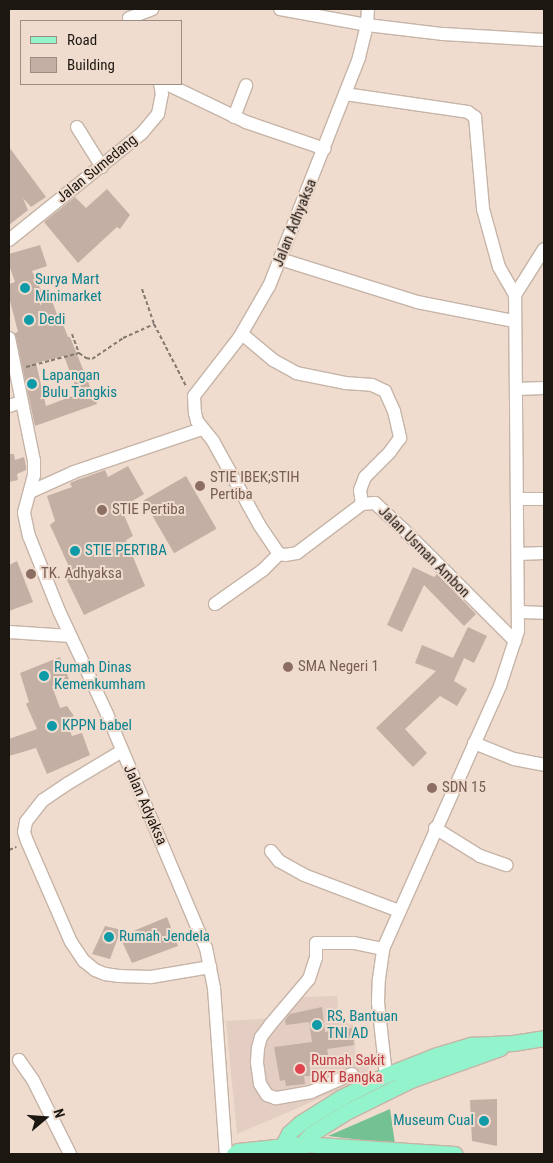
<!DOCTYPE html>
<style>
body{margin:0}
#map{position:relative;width:553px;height:1163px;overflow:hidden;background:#efdcce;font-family:"Roboto Condensed",sans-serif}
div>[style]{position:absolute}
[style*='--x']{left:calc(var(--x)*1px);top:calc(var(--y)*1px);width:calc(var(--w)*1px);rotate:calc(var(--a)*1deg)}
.medical>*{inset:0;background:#e4cdc2}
.green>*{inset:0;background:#74c193}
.building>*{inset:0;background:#c3afa4;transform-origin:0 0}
.path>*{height:2px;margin-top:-1px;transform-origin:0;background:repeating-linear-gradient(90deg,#85796f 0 4px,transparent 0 6.5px)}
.roads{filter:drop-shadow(1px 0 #c6b4a7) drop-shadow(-1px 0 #c6b4a7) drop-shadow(0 1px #c6b4a7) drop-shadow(0 -1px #c6b4a7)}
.minor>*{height:12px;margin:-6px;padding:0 6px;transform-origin:6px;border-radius:6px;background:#fff}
.major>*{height:15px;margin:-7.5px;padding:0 7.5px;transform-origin:7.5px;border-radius:7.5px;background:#92f3cc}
.dots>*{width:14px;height:14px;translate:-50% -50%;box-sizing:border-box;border:2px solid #efdcce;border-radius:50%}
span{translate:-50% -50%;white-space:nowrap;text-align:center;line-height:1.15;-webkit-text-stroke:4px #efdcce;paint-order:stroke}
.street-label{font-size:15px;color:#1d1712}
.culture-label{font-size:15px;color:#0d838f}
.left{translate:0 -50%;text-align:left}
.right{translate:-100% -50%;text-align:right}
.education-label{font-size:15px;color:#785e54}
.health-label{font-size:15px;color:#be3a42}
.frame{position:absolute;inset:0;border:10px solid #1d1712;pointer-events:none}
.legend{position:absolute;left:20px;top:20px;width:162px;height:65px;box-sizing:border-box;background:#efdcce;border:1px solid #9b8d83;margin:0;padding:6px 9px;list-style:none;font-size:15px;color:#1d1712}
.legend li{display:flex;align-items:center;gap:10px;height:25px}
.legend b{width:25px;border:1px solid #9b8d83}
.north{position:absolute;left:20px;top:1093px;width:50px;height:50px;-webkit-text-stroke:4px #efdcce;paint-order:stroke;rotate:72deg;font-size:14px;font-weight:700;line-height:20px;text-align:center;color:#1d1712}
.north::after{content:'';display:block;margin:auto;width:18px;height:22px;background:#1d1712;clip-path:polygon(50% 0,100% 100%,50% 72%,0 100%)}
</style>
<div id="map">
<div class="medical">
<div style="clip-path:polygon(337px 996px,340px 1022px,354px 1025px,356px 1062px,369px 1061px,369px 1077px,237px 1134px,226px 1021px,274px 1018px,301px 997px)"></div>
</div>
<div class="green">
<div style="clip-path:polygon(390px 1109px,395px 1144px,328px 1136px)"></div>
</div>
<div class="building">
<div style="clip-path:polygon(9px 147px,46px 197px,31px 207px,23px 198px,28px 210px,9px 225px)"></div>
<div style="clip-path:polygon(107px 189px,130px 215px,120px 229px,117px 227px,78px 263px,44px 222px,75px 197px,86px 208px)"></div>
<div style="clip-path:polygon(evenodd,40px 245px,47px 266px,32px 271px,42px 292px,48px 290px,59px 320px,61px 319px,68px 337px,70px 337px,97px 404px,35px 426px,15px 333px,18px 332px,9px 297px,9px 284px,15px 282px,9px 265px,9px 254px,40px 245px,64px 356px,78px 394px,46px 406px,36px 363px,64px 356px)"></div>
<div style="clip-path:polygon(9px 454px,14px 454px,15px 460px,24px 457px,26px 466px,26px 470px,17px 474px,18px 480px,9px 482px)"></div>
<div style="clip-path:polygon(128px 466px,144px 494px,121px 508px,133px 536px,126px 540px,145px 586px,84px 615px,64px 574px,70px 569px,50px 525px,55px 521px,47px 496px,72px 487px,70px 483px,77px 480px,105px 470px,108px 477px)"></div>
<div style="left:186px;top:476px;width:61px;height:49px;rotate:60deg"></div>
<div style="clip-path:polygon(17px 561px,33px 602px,9px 611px,9px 565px)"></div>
<div style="clip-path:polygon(413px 567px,434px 577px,437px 574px,476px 614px,464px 626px,424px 585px,402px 632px,387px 625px)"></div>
<div style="clip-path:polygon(468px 627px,487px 636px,474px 663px,464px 658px,454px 681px,467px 689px,457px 706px,440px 696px,405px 729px,427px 753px,413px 767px,376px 728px,436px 671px,415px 663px,422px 645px,453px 658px)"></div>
<div style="clip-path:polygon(60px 657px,69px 679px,52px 686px,60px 708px,67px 706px,74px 716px,65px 719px,72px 736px,82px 733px,90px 755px,47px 774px,36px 748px,9px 756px,9px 739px,37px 729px,26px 704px,29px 702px,20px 673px)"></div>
<div style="clip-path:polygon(167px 917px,178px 946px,132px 963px,119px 935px,110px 959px,92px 954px,105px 926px,131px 932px)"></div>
<div style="clip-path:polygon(322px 1007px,325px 1032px,352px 1028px,354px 1045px,327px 1049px,329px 1060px,309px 1062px,311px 1076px,304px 1076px,305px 1084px,286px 1086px,285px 1080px,280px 1081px,274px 1047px,312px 1042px,309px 1022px,286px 1025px,285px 1020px,290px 1014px)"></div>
<div style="clip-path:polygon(497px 1099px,497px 1146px,472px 1141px,470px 1100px)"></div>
</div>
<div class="path">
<div style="--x:142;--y:289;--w:37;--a:71"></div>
<div style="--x:72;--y:334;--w:20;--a:70"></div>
<div style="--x:79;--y:353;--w:9;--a:36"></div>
<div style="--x:86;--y:358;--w:6;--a:9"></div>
<div style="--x:92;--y:359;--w:37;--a:-34"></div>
<div style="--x:123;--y:338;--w:34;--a:-24"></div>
<div style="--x:154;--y:324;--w:70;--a:62.7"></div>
<div style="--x:26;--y:367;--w:55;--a:-14.8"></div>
<div style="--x:9;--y:850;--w:8;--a:-23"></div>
</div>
<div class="roads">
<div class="minor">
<div style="--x:280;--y:9;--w:88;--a:10.4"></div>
<div style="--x:367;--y:25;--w:77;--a:6.8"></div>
<div style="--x:443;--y:34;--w:101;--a:3.4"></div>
<div style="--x:368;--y:9;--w:16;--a:94"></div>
<div style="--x:367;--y:25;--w:34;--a:104"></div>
<div style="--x:359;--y:58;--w:245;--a:111.5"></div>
<div style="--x:269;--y:286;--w:60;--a:120"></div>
<div style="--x:239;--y:338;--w:73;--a:127.8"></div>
<div style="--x:194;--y:396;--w:17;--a:87"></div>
<div style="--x:195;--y:413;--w:8;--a:76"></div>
<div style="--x:197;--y:421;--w:26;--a:51"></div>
<div style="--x:213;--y:441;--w:97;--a:61.1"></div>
<div style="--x:260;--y:526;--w:34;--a:56"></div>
<div style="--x:279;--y:554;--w:6;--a:9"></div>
<div style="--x:285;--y:555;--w:12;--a:-9"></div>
<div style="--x:297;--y:553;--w:81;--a:-37"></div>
<div style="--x:362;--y:504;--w:13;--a:-4"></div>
<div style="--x:375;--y:503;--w:40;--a:43"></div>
<div style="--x:404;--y:530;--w:157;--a:45"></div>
<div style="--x:129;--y:18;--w:25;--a:-21"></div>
<div style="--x:167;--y:84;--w:88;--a:25.7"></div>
<div style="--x:246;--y:122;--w:83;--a:18.9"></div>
<div style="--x:345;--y:94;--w:124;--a:8.3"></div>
<div style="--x:468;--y:112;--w:9;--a:36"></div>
<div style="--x:475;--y:117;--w:92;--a:85"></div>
<div style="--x:483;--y:209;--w:60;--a:74.6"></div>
<div style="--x:499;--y:267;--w:32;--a:60"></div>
<div style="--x:234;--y:117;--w:34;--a:-69"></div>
<div style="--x:77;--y:127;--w:47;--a:58"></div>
<div style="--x:9;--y:240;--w:171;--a:-38.8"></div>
<div style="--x:142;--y:133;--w:25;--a:-50"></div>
<div style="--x:158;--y:114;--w:20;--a:-79"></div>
<div style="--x:162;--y:94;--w:10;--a:-101"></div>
<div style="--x:280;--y:259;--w:144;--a:17.4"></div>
<div style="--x:417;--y:302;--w:99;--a:11.1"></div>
<div style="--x:242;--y:334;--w:40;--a:40"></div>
<div style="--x:273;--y:360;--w:26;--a:29"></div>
<div style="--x:296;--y:373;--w:50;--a:11.5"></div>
<div style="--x:345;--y:383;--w:27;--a:4"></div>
<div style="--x:372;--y:385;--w:14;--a:25"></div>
<div style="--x:385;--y:391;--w:22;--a:66"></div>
<div style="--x:394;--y:411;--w:28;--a:77"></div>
<div style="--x:400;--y:438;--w:17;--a:126"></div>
<div style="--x:390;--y:452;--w:35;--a:135"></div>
<div style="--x:365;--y:477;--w:14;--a:111"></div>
<div style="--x:360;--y:490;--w:14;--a:82"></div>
<div style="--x:9;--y:338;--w:126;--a:78.5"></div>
<div style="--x:34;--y:461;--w:14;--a:90"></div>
<div style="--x:34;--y:475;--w:39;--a:105"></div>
<div style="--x:24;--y:513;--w:24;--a:78"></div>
<div style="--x:29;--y:536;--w:81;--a:68.2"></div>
<div style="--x:59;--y:611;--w:114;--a:65"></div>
<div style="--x:107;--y:714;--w:254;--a:67.1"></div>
<div style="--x:206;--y:948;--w:41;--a:78.7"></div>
<div style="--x:214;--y:988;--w:166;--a:85.9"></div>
<div style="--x:516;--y:389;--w:28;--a:-2"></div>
<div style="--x:9;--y:406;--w:13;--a:-18"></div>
<div style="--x:30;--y:492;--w:48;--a:-24.4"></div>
<div style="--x:74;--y:472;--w:135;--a:-18.6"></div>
<div style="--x:517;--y:499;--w:27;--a:0"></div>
<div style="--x:518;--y:554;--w:26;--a:-2"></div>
<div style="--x:215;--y:604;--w:59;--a:-35.3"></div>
<div style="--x:263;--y:570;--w:23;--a:-45"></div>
<div style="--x:519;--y:612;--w:25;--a:2"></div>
<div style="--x:9;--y:632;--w:61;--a:3.8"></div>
<div style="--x:474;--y:743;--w:43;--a:21.8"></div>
<div style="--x:514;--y:759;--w:31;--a:11"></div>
<div style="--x:122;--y:751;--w:64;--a:149"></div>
<div style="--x:67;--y:784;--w:29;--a:146"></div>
<div style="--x:43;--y:800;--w:28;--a:128"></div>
<div style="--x:26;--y:822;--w:10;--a:101"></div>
<div style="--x:24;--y:832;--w:9;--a:72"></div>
<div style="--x:27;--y:841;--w:110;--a:66.5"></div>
<div style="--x:71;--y:942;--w:23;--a:56"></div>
<div style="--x:84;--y:961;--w:14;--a:39"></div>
<div style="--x:95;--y:970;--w:11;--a:22"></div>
<div style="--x:105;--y:974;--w:14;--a:8"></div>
<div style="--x:119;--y:976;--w:32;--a:2"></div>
<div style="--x:151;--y:977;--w:60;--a:-9.6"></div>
<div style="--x:435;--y:828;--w:53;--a:31.9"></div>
<div style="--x:480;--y:856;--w:28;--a:19"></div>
<div style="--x:271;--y:851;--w:13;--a:51"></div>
<div style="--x:279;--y:861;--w:29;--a:29"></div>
<div style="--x:304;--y:875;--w:102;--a:20.8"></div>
<div style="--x:19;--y:1060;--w:24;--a:55"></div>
<div style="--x:33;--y:1080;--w:83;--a:63.4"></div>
<div style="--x:352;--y:1074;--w:45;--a:156.3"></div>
<div style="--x:311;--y:1092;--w:36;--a:170"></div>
<div style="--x:276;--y:1098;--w:9;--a:-162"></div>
<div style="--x:267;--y:1095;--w:13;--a:-122"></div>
<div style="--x:260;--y:1084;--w:22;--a:-98"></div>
<div style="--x:257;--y:1062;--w:14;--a:-86"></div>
<div style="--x:258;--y:1048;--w:11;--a:-75"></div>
<div style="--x:261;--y:1037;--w:15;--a:-53"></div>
<div style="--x:270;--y:1025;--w:60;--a:-49.7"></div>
<div style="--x:309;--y:979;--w:22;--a:-72"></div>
<div style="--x:316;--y:958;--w:15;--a:-90"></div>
<div style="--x:316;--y:943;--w:38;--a:0"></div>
<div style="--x:354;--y:943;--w:30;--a:12"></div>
<div style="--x:386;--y:1075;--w:73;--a:-96.3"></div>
<div style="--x:378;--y:1002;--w:23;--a:-88"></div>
<div style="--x:379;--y:979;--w:30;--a:-82"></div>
<div style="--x:383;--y:949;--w:288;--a:-66"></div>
<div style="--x:500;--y:686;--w:58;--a:-71.9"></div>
<div style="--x:518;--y:631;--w:336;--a:-90.5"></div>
<div style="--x:515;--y:295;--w:54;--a:-57.8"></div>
</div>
<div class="major">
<div style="--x:234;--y:1154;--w:5;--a:-37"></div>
<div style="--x:238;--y:1151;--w:64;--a:-6.2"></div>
<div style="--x:302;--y:1144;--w:153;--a:3.7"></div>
<div style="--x:278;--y:1154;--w:24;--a:-62"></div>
<div style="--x:289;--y:1133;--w:15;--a:-42"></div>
<div style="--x:300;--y:1123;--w:47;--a:-32"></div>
<div style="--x:340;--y:1098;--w:51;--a:-26.6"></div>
<div style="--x:386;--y:1075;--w:52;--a:-21.6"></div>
<div style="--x:434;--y:1056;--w:39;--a:-17"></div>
<div style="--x:471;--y:1045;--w:42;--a:-2.7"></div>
<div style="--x:513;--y:1043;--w:31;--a:-9"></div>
<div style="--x:299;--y:1154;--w:10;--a:-73"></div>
<div style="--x:302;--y:1144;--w:13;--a:-48"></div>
<div style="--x:311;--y:1134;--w:39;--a:-32"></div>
<div style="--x:344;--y:1113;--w:75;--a:-26.2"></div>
<div style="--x:411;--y:1080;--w:95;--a:-19.8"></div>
</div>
</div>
<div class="dots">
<div style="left:25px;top:288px;background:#0f9aa8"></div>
<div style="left:29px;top:320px;background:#0f9aa8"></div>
<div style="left:32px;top:384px;background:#0f9aa8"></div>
<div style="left:200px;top:486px;background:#8d6e63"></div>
<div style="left:102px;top:510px;background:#8d6e63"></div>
<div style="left:75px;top:551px;background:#0f9aa8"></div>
<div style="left:31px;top:574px;background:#8d6e63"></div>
<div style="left:288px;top:667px;background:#8d6e63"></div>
<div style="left:44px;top:676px;background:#0f9aa8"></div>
<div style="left:52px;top:726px;background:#0f9aa8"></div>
<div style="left:432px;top:788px;background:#8d6e63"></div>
<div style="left:109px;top:937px;background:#0f9aa8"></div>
<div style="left:317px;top:1025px;background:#0f9aa8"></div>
<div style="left:300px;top:1069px;background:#e0444e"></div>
<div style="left:484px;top:1121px;background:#0f9aa8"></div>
</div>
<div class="street-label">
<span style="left:97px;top:169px;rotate:-39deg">Jalan Sumedang</span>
<span style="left:295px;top:223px;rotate:-68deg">Jalan Adhyaksa</span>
<span style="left:424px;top:552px;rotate:45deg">Jalan Usman Ambon</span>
<span style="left:145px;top:805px;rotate:66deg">Jalan Adyaksa</span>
</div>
<div class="culture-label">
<span class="left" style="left:35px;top:288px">Surya Mart<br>Minimarket</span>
<span class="left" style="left:39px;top:320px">Dedi</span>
<span class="left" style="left:42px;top:384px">Lapangan<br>Bulu Tangkis</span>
<span class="left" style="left:85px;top:551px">STIE PERTIBA</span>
<span class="left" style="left:54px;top:676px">Rumah Dinas<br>Kemenkumham</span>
<span class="left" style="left:62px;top:726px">KPPN babel</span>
<span class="left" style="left:119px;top:937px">Rumah Jendela</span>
<span class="left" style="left:327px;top:1025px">RS, Bantuan<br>TNI AD</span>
<span class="right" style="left:474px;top:1121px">Museum Cual</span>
</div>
<div class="education-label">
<span class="left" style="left:210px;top:486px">STIE IBEK;STIH<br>Pertiba</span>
<span class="left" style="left:112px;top:510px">STIE Pertiba</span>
<span class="left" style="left:41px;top:574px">TK. Adhyaksa</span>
<span class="left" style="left:298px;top:667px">SMA Negeri 1</span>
<span class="left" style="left:442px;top:788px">SDN 15</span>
</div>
<div class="health-label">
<span class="left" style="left:311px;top:1069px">Rumah Sakit<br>DKT Bangka</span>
</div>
<div class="frame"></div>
<ul class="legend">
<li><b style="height:6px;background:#92f3cc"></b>Road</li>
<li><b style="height:14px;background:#c3afa4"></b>Building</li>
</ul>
<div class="north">N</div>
</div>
